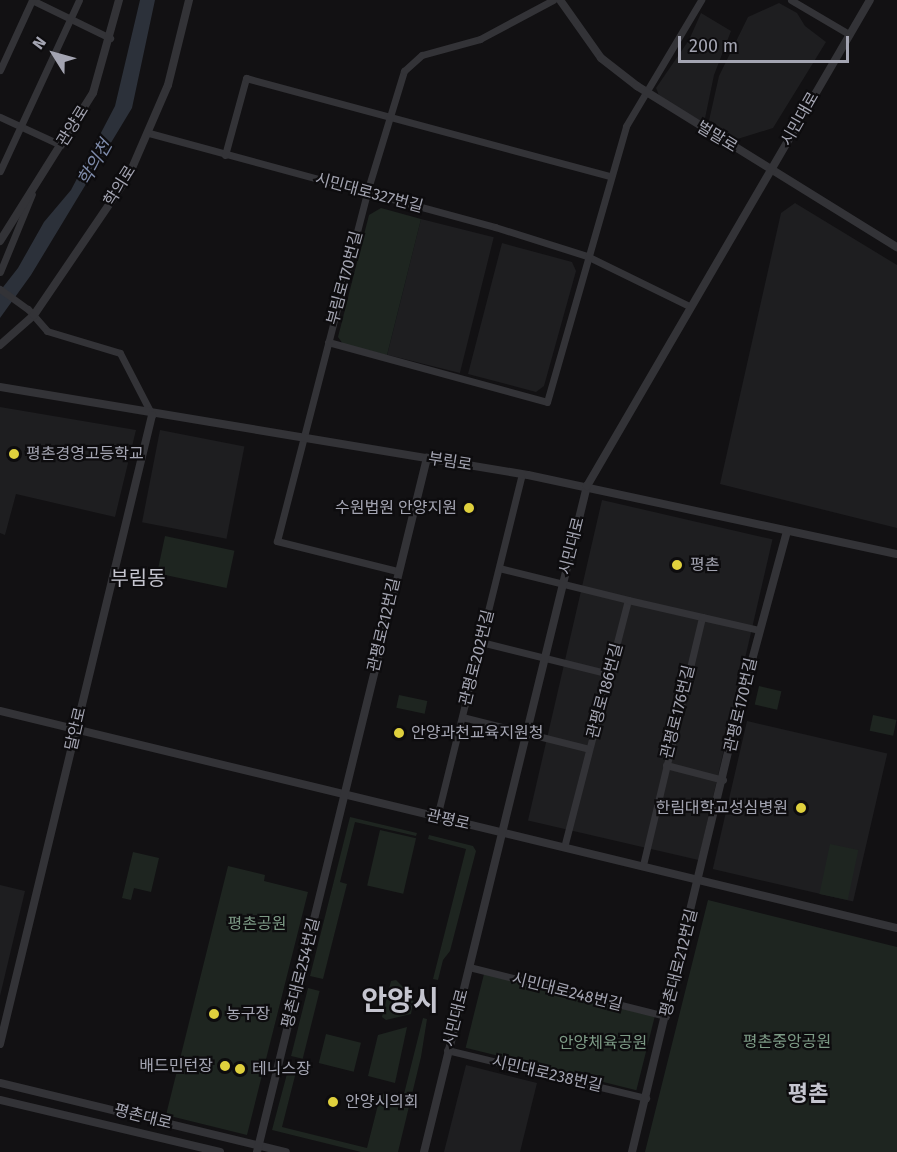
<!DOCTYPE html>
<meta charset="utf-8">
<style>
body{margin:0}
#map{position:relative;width:897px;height:1152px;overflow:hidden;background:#121113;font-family:"Fira Sans","Noto Sans KR",sans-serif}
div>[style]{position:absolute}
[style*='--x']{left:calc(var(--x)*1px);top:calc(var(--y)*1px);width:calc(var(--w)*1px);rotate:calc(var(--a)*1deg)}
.built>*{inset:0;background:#1e1e20;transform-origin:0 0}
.green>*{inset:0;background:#1e2520;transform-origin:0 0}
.water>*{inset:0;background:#2c313a}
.minor>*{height:7px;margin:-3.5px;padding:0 3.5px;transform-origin:3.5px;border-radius:3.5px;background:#333337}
.tertiary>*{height:8px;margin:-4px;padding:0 4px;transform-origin:4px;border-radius:4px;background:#333337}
.dots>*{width:16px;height:16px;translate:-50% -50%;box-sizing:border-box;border:3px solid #0d0c0e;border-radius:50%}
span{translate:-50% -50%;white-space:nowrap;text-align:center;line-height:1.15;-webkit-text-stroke:4.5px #0d0c0e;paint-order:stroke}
.street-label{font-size:16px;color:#a4a5b2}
.poi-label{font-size:16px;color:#a4a5b2}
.left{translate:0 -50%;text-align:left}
.right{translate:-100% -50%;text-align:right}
.park-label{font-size:16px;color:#7d9b86}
.water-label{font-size:18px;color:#7e8baa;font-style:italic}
.quarter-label{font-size:20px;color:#c5c5cf}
.district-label{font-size:22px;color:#c5c5cf;font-weight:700}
.town-label{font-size:28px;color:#c5c5cf;font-weight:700}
.north{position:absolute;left:24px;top:24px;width:60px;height:60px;-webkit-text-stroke:4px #0d0c0e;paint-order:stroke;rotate:307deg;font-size:16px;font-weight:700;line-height:24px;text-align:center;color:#a4a5b2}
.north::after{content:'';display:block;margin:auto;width:21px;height:27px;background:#a4a5b2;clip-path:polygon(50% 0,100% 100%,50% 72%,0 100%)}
.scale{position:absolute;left:678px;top:36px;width:171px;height:27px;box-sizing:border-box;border:3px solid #a4a5b2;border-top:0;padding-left:8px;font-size:18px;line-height:21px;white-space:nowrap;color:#a4a5b2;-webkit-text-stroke:4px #0d0c0e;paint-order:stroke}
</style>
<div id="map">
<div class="built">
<div style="clip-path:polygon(779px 3px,797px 13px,805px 26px,826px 42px,773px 128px,731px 141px,708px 125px,719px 76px,748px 17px)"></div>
<div style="clip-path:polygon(701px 13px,731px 31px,714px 75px,704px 123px,660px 98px,656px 88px,689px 40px)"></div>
<div style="clip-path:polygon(795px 203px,897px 265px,897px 528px,720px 484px,781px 213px)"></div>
<div style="left:421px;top:219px;width:75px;height:140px;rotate:14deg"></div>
<div style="clip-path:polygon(502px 243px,572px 262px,576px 271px,544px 386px,536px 392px,468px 374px)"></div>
<div style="clip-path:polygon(0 407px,136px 430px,115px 517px,16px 494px,5px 535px,0 533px)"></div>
<div style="left:160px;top:430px;width:86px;height:94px;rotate:11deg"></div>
<div style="left:602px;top:500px;width:175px;height:329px;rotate:13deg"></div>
<div style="left:747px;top:721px;width:144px;height:152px;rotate:13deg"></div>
<div style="clip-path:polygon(0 885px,25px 891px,0 996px)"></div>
<div style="clip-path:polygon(466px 1065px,537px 1083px,520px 1152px,444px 1152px)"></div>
</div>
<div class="green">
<div style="clip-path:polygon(381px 208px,421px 219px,387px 355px,343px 344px,338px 337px,369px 215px)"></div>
<div style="left:165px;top:536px;width:71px;height:38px;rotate:12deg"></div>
<div style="left:759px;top:686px;width:23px;height:19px;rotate:13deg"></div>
<div style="left:399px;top:695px;width:29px;height:13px;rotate:12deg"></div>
<div style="left:873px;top:715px;width:24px;height:16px;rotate:12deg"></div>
<div style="clip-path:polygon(350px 817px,417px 833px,416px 836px,355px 822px,340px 882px,347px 884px,323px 979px,310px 976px)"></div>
<div style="left:380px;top:830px;width:37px;height:57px;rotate:13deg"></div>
<div style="clip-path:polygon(429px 835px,473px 846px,476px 851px,450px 951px,443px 960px,438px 980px,433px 979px,466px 849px,428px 839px)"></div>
<div style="left:830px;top:844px;width:29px;height:51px;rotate:12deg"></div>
<div style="clip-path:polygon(133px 852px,159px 858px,151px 892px,134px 888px,131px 900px,122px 898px)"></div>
<div style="clip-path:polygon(228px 866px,265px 875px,264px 881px,308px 892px,247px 1135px,166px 1115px)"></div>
<div style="clip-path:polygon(708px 900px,897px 947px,897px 1152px,645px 1152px)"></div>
<div style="left:484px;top:974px;width:176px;height:76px;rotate:14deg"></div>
<div style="clip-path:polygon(396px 980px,414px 998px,411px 1014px,386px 1020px,382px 1017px,391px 981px)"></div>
<div style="left:308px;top:988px;width:12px;height:70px;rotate:14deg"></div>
<div style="clip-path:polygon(423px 1018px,427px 1019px,421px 1057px,398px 1152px,361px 1152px,272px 1130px,288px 1070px,296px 1072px,282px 1127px,367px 1148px,381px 1093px,403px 1098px)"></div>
<div style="clip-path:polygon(407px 1027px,395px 1083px,368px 1076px,378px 1035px)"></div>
<div style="left:326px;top:1034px;width:36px;height:30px;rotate:14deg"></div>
</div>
<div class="water">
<div style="clip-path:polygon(140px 0,155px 0,132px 108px,31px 275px,0 318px,0 291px,18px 268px,44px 222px,71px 190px,115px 106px)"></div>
</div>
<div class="minor">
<div style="--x:32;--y:0;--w:87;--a:26"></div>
<div style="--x:791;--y:0;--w:67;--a:30.4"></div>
<div style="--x:0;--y:70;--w:77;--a:-65.4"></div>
<div style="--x:0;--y:117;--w:67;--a:24.7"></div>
<div style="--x:149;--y:133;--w:359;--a:15.2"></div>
<div style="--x:495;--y:227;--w:96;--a:17.5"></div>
<div style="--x:587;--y:256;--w:114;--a:26.1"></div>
<div style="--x:225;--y:155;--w:80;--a:-74.7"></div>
<div style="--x:246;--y:78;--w:376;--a:15.1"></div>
<div style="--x:0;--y:171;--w:188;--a:-65.2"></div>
<div style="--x:0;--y:272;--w:84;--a:-67.7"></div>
<div style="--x:0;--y:289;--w:34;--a:36"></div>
<div style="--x:28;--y:309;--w:29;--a:49"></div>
<div style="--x:47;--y:331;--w:76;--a:16.8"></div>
<div style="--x:120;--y:353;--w:70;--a:62.7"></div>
<div style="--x:328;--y:342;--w:227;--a:15.3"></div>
<div style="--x:547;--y:402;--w:287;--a:-74"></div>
<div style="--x:626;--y:126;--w:147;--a:-59.2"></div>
<div style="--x:499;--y:568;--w:133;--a:13.9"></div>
<div style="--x:628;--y:600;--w:255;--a:104.5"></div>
<div style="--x:397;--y:571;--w:124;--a:-166"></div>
<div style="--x:277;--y:541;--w:360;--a:-75.5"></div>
<div style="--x:367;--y:192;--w:127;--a:-73"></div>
<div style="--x:404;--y:71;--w:24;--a:-42"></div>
<div style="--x:422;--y:55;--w:60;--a:-15.4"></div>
<div style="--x:480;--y:39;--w:83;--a:-28.1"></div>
<div style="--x:628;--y:600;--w:76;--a:12.9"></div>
<div style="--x:481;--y:642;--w:132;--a:14"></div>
<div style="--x:462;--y:717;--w:131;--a:14.1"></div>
<div style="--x:666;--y:765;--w:59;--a:14.7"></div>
<div style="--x:437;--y:817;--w:353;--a:-76.1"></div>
<div style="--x:643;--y:865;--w:255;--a:-76.6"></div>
<div style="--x:702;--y:617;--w:58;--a:12.8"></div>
<div style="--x:469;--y:967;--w:203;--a:14"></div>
<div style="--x:447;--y:1050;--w:205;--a:13.6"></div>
</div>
<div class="tertiary">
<div style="--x:560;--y:0;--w:71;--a:54.7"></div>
<div style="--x:601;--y:58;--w:46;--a:37.9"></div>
<div style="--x:637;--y:86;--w:306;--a:31.8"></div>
<div style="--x:0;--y:241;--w:175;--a:-57.9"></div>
<div style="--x:93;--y:93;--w:97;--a:-74.4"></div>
<div style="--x:0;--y:345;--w:45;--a:-41.4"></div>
<div style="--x:34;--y:315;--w:169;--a:-55.8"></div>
<div style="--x:129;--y:175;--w:98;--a:-66.6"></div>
<div style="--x:168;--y:85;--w:88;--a:-76.1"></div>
<div style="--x:0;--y:387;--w:535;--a:9.46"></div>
<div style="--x:528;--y:475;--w:377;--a:12.1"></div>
<div style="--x:0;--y:711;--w:923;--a:13.6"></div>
<div style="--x:0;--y:1044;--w:647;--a:-76.41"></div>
<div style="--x:0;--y:1083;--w:294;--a:13.6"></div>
<div style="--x:0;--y:1100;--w:226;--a:13.3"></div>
<div style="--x:257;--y:1152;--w:715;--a:-76.24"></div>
<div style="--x:424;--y:1152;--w:686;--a:-76.25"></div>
<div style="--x:587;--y:486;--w:562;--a:-59.79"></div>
<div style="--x:632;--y:1152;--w:457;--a:-76.5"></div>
<div style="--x:739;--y:708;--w:183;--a:-74.8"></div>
</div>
<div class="dots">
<div style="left:14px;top:454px;background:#dfd03d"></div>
<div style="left:469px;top:508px;background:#dfd03d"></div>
<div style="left:677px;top:565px;background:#dfd03d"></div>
<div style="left:399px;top:733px;background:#dfd03d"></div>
<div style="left:801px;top:808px;background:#dfd03d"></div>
<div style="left:214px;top:1014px;background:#dfd03d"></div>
<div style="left:225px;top:1066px;background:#dfd03d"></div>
<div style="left:240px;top:1069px;background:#dfd03d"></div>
<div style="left:333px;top:1102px;background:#dfd03d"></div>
</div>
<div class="street-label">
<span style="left:800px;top:119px;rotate:-60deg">시민대로</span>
<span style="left:73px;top:126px;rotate:-58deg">관양로</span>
<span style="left:717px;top:137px;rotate:31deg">벌말로</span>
<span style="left:120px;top:186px;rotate:-58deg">학의로</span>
<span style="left:369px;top:193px;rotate:15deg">시민대로327번길</span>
<span style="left:345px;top:278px;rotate:-75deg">부림로170번길</span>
<span style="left:450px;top:462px;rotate:9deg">부림로</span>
<span style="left:572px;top:546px;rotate:-76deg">시민대로</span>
<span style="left:384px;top:625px;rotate:-77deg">관평로212번길</span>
<span style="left:477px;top:658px;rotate:-76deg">관평로202번길</span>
<span style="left:605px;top:691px;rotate:-75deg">관평로186번길</span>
<span style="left:741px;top:705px;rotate:-77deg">관평로170번길</span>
<span style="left:678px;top:712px;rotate:-76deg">관평로176번길</span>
<span style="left:76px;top:729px;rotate:-77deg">달안로</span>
<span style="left:448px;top:820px;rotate:13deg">관평로</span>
<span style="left:679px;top:963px;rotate:-76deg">평촌대로212번길</span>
<span style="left:301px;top:973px;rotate:-76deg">평촌대로254번길</span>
<span style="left:567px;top:992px;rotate:14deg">시민대로248번길</span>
<span style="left:456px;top:1018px;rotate:-76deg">시민대로</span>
<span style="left:547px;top:1074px;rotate:13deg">시민대로238번길</span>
<span style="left:143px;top:1117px;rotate:14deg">평촌대로</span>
</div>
<div class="poi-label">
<span class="left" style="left:26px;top:454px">평촌경영고등학교</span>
<span class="right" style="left:457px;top:508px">수원법원 안양지원</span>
<span class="left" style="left:690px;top:565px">평촌</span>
<span class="left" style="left:411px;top:733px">안양과천교육지원청</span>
<span class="right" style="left:788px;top:808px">한림대학교성심병원</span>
<span class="left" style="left:226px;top:1014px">농구장</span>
<span class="right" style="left:213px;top:1066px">배드민턴장</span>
<span class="left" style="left:252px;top:1069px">테니스장</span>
<span class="left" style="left:345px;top:1102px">안양시의회</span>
</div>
<div class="park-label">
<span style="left:257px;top:924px">평촌공원</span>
<span style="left:787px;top:1042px">평촌중앙공원</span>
<span style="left:603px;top:1043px">안양체육공원</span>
</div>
<div class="water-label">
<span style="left:95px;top:163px;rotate:-60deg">학의천</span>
</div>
<div class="quarter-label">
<span style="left:138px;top:578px">부림동</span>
</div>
<div class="district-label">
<span style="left:808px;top:1094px">평촌</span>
</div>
<div class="town-label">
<span style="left:400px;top:1001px">안양시</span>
</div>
<div class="north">N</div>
<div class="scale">200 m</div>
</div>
